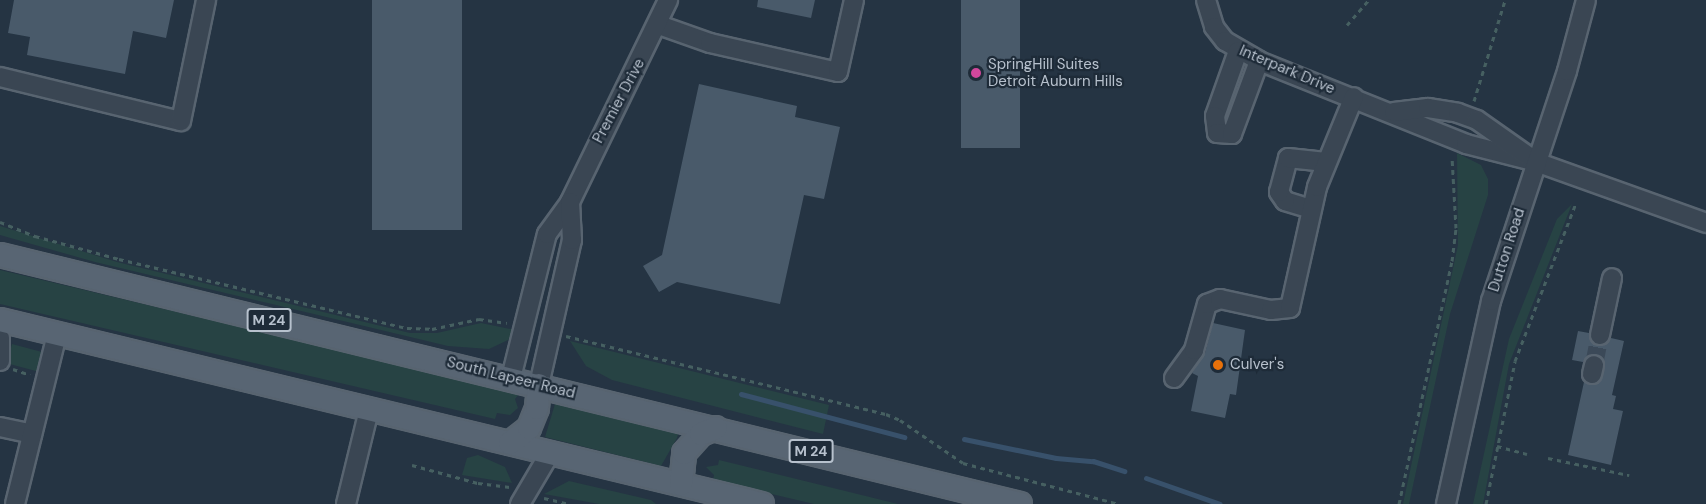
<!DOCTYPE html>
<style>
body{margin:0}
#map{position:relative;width:1706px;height:504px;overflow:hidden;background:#253443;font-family:"DM Sans",sans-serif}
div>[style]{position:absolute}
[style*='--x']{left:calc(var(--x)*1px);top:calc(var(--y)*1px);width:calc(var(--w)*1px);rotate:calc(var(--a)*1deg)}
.green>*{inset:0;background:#274344;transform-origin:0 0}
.stream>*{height:5px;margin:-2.5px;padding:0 2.5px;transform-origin:2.5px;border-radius:2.5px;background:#38516b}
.building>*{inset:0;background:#495a6a;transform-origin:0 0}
.minor-tunnel>*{height:18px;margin-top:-9px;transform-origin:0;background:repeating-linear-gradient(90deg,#3b4958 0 18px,transparent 0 27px)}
.path>*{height:3px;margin-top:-1.5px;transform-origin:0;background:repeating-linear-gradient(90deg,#466061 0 4.5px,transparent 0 9px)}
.roads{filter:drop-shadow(2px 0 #586470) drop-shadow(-2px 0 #586470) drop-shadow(0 2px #586470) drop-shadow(0 -2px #586470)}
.minor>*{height:18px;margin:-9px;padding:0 9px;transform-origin:9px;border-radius:9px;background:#3a4653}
.major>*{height:22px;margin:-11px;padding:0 11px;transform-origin:11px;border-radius:11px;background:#586573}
.dots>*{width:16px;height:16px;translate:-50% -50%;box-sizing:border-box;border:3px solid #1e2b38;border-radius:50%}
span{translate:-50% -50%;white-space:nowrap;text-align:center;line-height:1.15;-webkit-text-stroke:4.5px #1e2b38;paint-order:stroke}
.shield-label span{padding:2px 4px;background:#1e2b38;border:2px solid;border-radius:4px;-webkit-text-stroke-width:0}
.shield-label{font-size:14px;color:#b7c1cd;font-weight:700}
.poi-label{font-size:15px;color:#b7c1cd}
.left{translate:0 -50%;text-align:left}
.street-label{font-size:15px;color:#b7c1cd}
</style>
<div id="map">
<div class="green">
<div style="clip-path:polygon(1457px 153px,1481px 165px,1488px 179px,1488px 195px,1450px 314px,1409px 504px,1403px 504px,1458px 245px)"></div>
<div style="clip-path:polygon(1572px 204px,1509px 364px,1483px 504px,1473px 504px,1509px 339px,1557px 219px)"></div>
<div style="clip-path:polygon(0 226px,117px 262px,410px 333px,437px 333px,481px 323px,515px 330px,508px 340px,489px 349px,448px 346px,95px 262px,0 235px)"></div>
<div style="clip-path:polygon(0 270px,514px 392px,519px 394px,515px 399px,518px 408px,510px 415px,497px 413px,495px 419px,0 304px)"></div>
<div style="clip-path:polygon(570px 341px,829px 405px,823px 434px,612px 380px,586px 366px)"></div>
<div style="left:12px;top:344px;width:31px;height:20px;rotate:15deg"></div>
<div style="clip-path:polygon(555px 404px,678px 434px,677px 438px,661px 466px,545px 437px)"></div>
<div style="clip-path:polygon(478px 455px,505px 467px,512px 483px,462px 475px,467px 458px)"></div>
<div style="clip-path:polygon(719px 460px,898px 504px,814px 504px,713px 480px,714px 475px,706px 467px,718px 465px)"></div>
<div style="clip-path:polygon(569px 481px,651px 500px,656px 504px,599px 504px,544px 494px)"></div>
</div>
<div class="stream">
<div style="--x:741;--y:394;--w:169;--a:14.8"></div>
<div style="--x:964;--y:439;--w:94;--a:11.7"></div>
<div style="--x:1056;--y:458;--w:37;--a:5"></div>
<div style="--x:1093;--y:461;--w:33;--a:18"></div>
<div style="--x:1146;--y:478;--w:78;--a:19.4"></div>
</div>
<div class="building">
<div style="clip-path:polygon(14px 0,174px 0,166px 38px,133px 31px,125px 74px,27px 55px,30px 37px,8px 33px)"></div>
<div style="left:372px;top:0;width:90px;height:230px"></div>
<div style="clip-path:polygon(758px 0,815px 0,811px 18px,757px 7px)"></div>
<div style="left:961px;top:0;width:59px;height:148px"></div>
<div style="clip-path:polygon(699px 84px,797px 106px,795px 117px,840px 127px,824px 199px,804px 195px,780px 304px,677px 282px,659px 292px,643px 266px,662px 255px)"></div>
<div style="clip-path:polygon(1213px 323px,1245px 330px,1236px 395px,1230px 394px,1225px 418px,1191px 411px,1198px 376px,1192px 373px,1205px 353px)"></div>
<div style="clip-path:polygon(1578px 331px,1589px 333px,1597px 346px,1604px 345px,1611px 338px,1624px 341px,1612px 395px,1616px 396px,1613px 409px,1623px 411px,1611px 465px,1568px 455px,1584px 382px,1590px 385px,1600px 382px,1605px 367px,1597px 354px,1590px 355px,1583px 362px,1572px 360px)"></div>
</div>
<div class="minor-tunnel">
<div style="--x:1594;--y:365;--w:31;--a:-79"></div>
</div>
<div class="path">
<div style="--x:1347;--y:25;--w:33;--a:-49"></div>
<div style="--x:1474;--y:101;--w:106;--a:-72.9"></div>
<div style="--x:0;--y:222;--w:38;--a:22"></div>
<div style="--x:35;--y:236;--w:87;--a:15.3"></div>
<div style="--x:119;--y:259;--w:296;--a:13.5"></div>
<div style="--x:407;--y:328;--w:25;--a:2"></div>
<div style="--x:432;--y:329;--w:48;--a:-12"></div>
<div style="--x:479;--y:319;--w:28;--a:8"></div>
<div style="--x:566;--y:336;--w:329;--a:13.7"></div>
<div style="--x:886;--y:414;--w:15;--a:23"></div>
<div style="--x:900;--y:420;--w:76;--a:34.3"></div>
<div style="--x:963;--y:463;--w:161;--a:14.7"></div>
<div style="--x:13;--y:369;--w:18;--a:19"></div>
<div style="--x:1497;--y:446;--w:31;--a:15"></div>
<div style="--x:1548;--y:458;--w:83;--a:11.9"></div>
<div style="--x:412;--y:465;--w:68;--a:15.3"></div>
<div style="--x:478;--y:483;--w:32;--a:7"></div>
<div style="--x:544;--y:498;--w:26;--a:13"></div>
<div style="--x:1399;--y:504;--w:249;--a:-77.7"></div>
<div style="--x:1452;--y:261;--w:33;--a:-83"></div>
<div style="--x:1456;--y:228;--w:71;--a:-93.2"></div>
<div style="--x:1486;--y:504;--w:146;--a:-78.5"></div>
<div style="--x:1515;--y:361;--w:169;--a:-68.9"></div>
</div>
<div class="roads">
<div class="minor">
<div style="--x:1206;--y:0;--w:28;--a:73"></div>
<div style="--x:1214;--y:27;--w:18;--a:52"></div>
<div style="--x:1225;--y:41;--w:39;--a:30"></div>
<div style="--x:1259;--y:61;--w:223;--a:21.8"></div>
<div style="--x:1466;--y:144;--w:72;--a:14.4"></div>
<div style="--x:1536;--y:162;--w:181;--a:19.7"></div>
<div style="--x:659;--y:25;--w:54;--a:19.4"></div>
<div style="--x:710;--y:43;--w:131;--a:12.8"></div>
<div style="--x:838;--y:72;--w:74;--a:-77.5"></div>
<div style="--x:1238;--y:51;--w:69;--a:109.5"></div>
<div style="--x:1215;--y:116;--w:17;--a:83"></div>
<div style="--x:1217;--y:133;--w:15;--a:4"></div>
<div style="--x:1232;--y:134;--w:78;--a:-69.7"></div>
<div style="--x:0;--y:77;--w:186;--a:13.7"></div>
<div style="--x:181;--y:121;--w:124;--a:-78.3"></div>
<div style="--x:1394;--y:112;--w:34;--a:-7"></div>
<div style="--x:1428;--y:108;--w:30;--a:9"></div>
<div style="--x:1458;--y:113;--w:20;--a:20"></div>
<div style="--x:1477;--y:120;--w:62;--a:35.2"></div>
<div style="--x:1311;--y:209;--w:27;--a:-163"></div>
<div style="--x:1285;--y:201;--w:11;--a:-124"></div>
<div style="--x:1279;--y:192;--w:35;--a:-75"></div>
<div style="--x:1288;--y:158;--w:38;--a:6"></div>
<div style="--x:1600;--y:335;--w:58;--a:-78.1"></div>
<div style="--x:0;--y:338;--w:23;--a:90"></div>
<div style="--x:1592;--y:374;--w:9;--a:-77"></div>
<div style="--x:511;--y:378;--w:148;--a:-76"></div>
<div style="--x:547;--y:234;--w:39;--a:-54"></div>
<div style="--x:570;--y:202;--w:225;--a:-64.1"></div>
<div style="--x:1174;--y:378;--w:34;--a:-54"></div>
<div style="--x:1194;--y:350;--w:48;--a:-74.2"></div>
<div style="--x:1207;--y:304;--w:14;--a:-21"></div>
<div style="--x:1220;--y:299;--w:52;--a:12.2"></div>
<div style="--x:1271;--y:310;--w:19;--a:-6"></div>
<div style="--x:1290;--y:308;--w:124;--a:-77.4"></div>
<div style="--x:1317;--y:187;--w:97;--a:-67.7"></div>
<div style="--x:539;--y:385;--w:149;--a:-77.2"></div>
<div style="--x:572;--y:240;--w:38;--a:-93"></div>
<div style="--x:0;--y:427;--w:33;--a:12"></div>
<div style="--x:15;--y:504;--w:175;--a:-76.1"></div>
<div style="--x:346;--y:504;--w:97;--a:-76.3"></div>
<div style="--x:520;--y:504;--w:59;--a:-59.5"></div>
<div style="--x:1446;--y:504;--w:208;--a:-77.5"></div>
<div style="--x:1491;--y:301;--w:242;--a:-71.7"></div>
<div style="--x:1567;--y:71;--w:73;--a:-75"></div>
</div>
<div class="major">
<div style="--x:0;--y:255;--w:1050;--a:13.72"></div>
<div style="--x:0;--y:320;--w:784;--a:13.58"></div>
<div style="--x:510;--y:443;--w:24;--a:-38"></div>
<div style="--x:529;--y:428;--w:22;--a:-68"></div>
<div style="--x:537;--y:408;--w:23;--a:-85"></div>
<div style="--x:681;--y:484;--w:31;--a:-84"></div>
<div style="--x:684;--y:453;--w:25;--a:-48"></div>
<div style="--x:701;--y:434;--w:16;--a:-22"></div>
</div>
</div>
<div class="dots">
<div style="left:976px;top:73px;background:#d1479c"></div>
<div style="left:1218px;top:365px;background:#e8710a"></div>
</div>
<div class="shield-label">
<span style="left:269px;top:320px">M 24</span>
<span style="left:811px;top:451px">M 24</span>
</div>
<div class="poi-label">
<span class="left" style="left:988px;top:73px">SpringHill Suites<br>Detroit Auburn Hills</span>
<span class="left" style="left:1230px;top:365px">Culver's</span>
</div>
<div class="street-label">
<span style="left:1287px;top:70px;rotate:23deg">Interpark Drive</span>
<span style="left:619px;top:101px;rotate:-62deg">Premier Drive</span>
<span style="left:1507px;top:250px;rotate:-72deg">Dutton Road</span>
<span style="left:511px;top:378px;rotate:14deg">South Lapeer Road</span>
</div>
</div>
